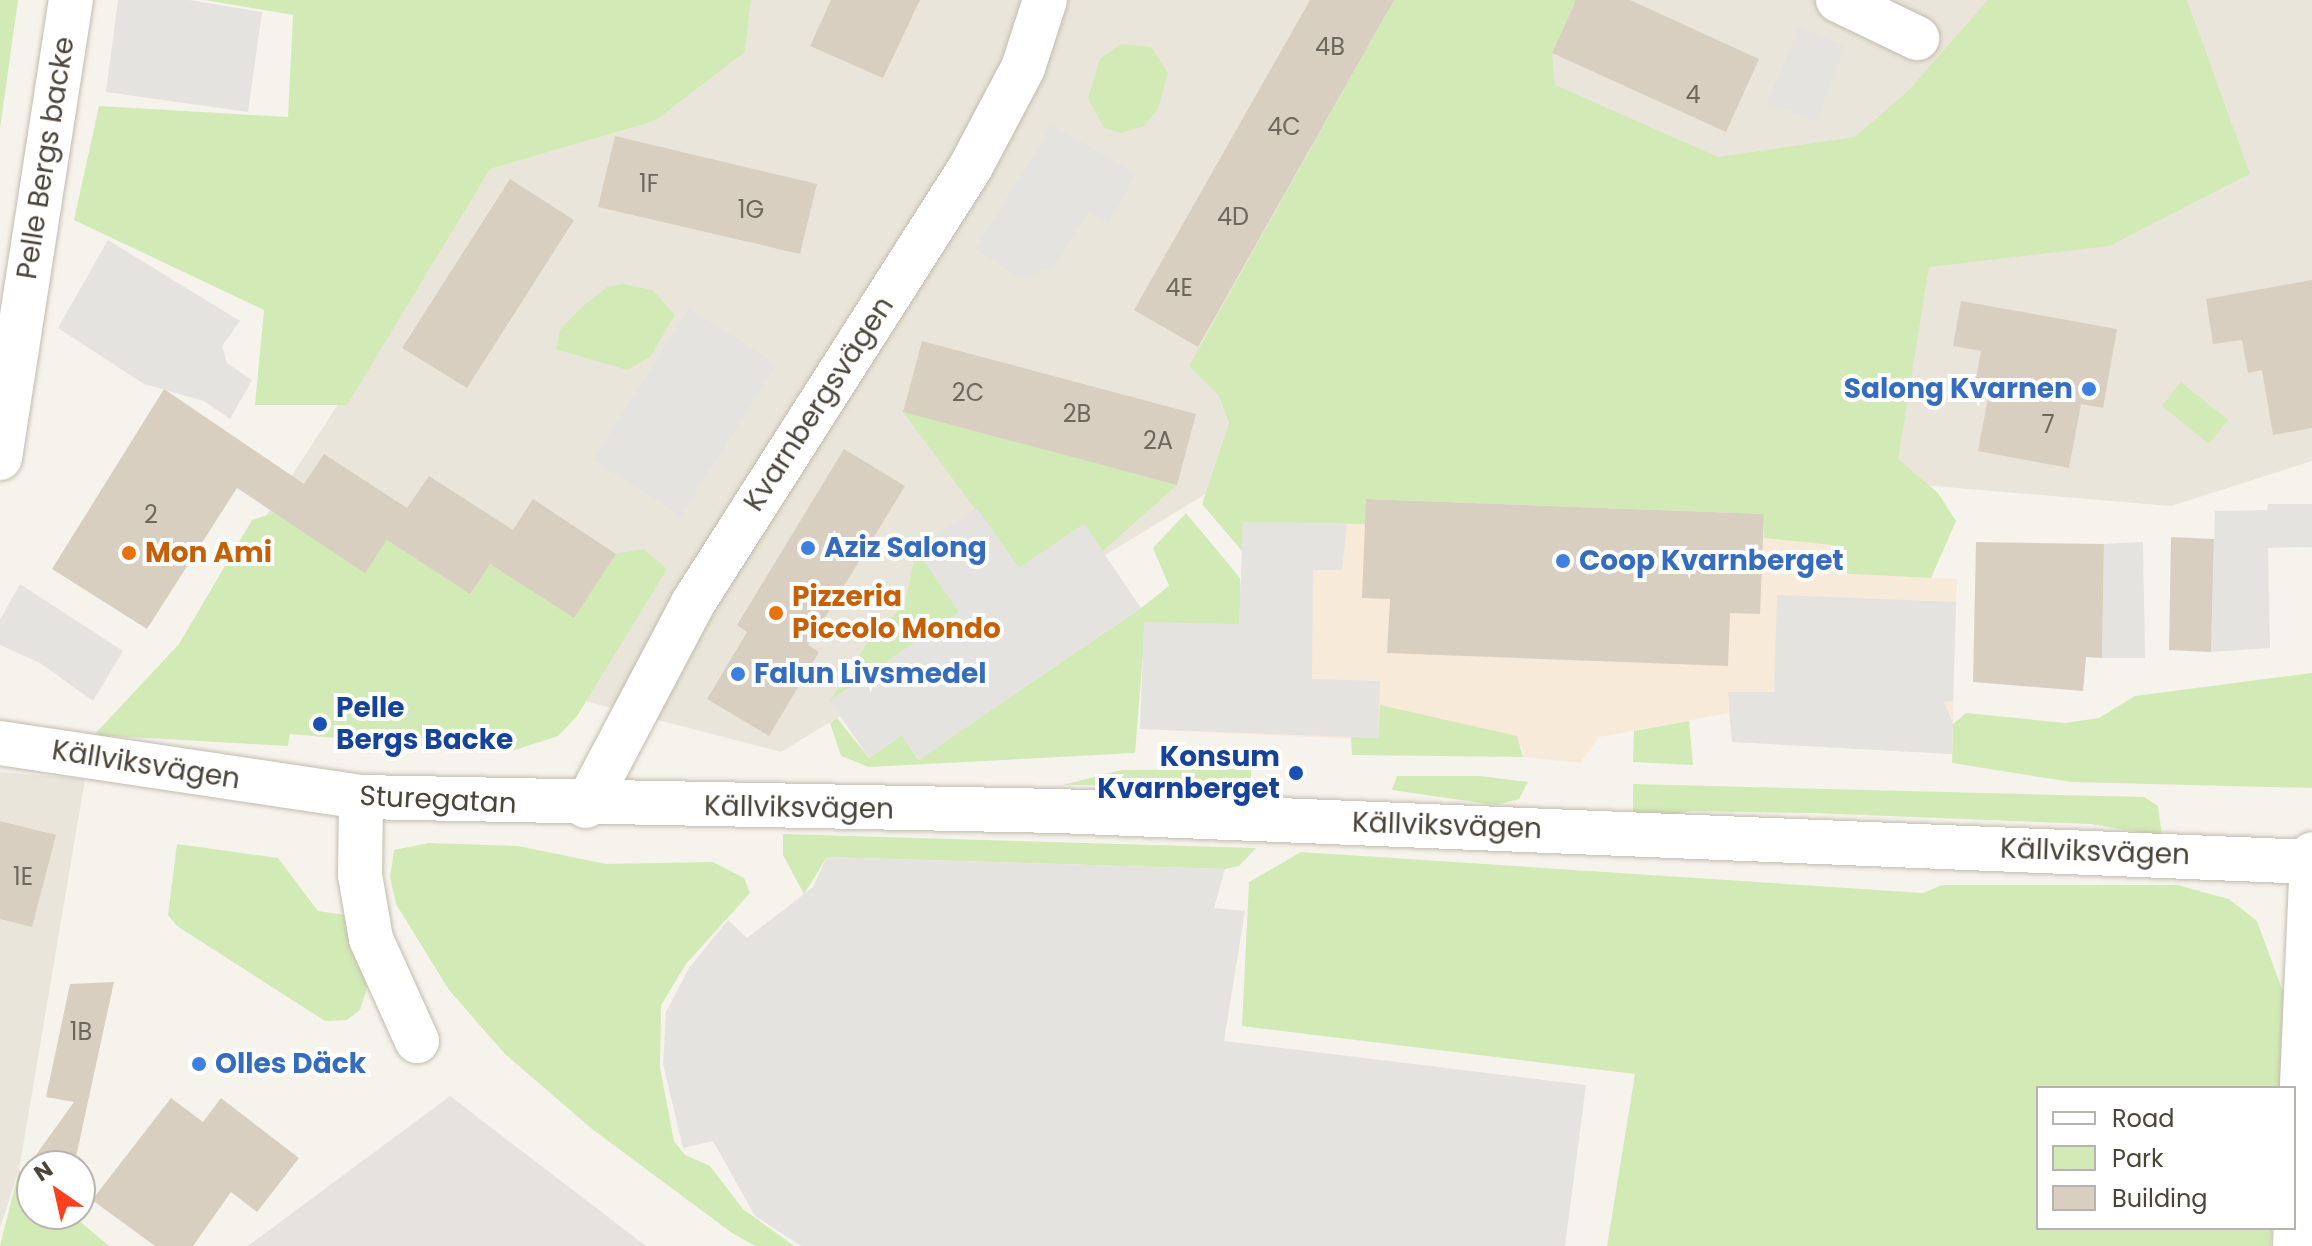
<!DOCTYPE html>
<html>
<head>
<meta charset="utf-8">
<style>
	body { margin:0 }
	#map { position:relative; width:2312px; height:1246px; overflow:hidden; background:#f6f3ec; font-family:Poppins,sans-serif }
	div>[style] { position:absolute }
	.residential>* { inset:0; background:#eae5da }
	.commercial>* { inset:0; background:#f7ead8 }
	.industrial>* { inset:0; background:#e6e2dd }
	.green>* { inset:0; background:#d2eab5 }
	.parking>* { inset:0; background:#e5e3e0 }
	.building>* { inset:0; background:#d8cfc1 }
	.roads { filter:drop-shadow(0 0 2px #c2bbae) drop-shadow(0 0 2px #c2bbae) }
	.minor>* { height:44px; margin:-22px; padding:0 22px; transform-origin:22px; border-radius:22px; background:#fff }
	.tertiary>* { height:44px; margin:-22px; padding:0 22px; transform-origin:22px; border-radius:22px; background:#fff }
	.dots>* { width:22px; height:22px; translate:-50% -50%; box-sizing:border-box; border:4px solid #fff; border-radius:50% }
	span { translate:-50% -50%; white-space:nowrap; text-align:center; line-height:1.15; -webkit-text-stroke:8px #fff; paint-order:stroke }
	.number-label { font-size:24px; color:#6e675b }
	.number-label span { -webkit-text-stroke-width:0 }
	.street-label { font-size:28px; color:#4b4439 }
	.shop-label { font-size:28px; color:#366cbe; font-weight:700 }
	.right { translate:-100% -50%; text-align:right }
	.left { translate:0 -50%; text-align:left }
	.food-label { font-size:28px; color:#c56008; font-weight:700 }
	.transit-label { font-size:28px; color:#164399; font-weight:700 }
	.legend { position:absolute; left:2036px; top:1086px; width:260px; height:144px; box-sizing:border-box; background:#fff; border:2px solid #b7b4b0; margin:0; padding:10px 14px; list-style:none; font-size:24px; color:#4b4439 }
	.legend li { display:flex; align-items:center; gap:16px; height:40px }
	.legend b { width:40px; border:2px solid #b7b4b0 }
	.north { position:absolute; left:16px; top:1150px; width:80px; height:80px; box-sizing:border-box; background:#fff; border:2px solid #b7b4b0; border-radius:50%; rotate:326deg; font-size:22px; font-weight:700; line-height:32px; text-align:center; color:#4b4439 }
	.north::after { content:''; display:block; margin:auto; width:28px; height:36px; background:#fc3f1d; clip-path:polygon(50% 0,100% 100%,50% 72%,0 100%) }
</style>
</head>
<body>
<div id="map">
	<div class="residential">
		<div style="clip-path:polygon(751px 0,2312px 0,2312px 461px,2171px 506px,1306px 433px,781px 752px,446px 665px,258px 528px,490px 169px,655px 121px,745px 52px)"></div>
		<div style="clip-path:polygon(0 772px,85px 779px,19px 1170px,0 1228px)"></div>
	</div>
	<div class="commercial">
		<div style="clip-path:polygon(1366px 499px,1764px 514px,1764px 538px,1833px 545px,1834px 573px,1957px 579px,1952px 754px,1732px 742px,1729px 713px,1599px 737px,1580px 763px,1523px 757px,1523px 747px,1140px 729px,1241px 582px,1243px 522px,1365px 523px)"></div>
	</div>
	<div class="industrial">
		<div style="clip-path:polygon(450px 1096px,646px 1246px,248px 1246px)"></div>
	</div>
	<div class="green">
		<div style="clip-path:polygon(0 0,18px 0,0 129px)"></div>
		<div style="clip-path:polygon(205px 0,751px 0,745px 52px,655px 121px,490px 169px,347px 405px,255px 405px,264px 310px,74px 220px,99px 106px,288px 117px,293px 15px)"></div>
		<div style="clip-path:polygon(1394px 0,1576px 0,1552px 53px,1555px 85px,1718px 157px,1855px 137px,1908px 91px,1988px 0,2187px 0,2250px 174px,2109px 246px,1929px 267px,1898px 459px,1938px 493px,1956px 521px,1931px 578px,1834px 573px,1833px 545px,1764px 538px,1764px 514px,1367px 499px,1365px 524px,1243px 522px,1242px 551px,1202px 504px,1229px 423px,1219px 396px,1189px 366px)"></div>
		<div style="clip-path:polygon(1120px 44px,1151px 47px,1168px 73px,1158px 109px,1144px 126px,1121px 133px,1104px 128px,1088px 98px,1100px 59px)"></div>
		<div style="clip-path:polygon(623px 284px,653px 290px,675px 315px,650px 357px,627px 370px,556px 349px,560px 330px,581px 308px,607px 287px)"></div>
		<div style="clip-path:polygon(2181px 382px,2228px 420px,2209px 444px,2162px 406px)"></div>
		<div style="clip-path:polygon(903px 412px,1177px 485px,1103px 551px,1084px 524px,1019px 568px)"></div>
		<div style="clip-path:polygon(286px 509px,282px 518px,365px 572px,387px 540px,470px 594px,490px 564px,574px 618px,616px 554px,643px 549px,667px 569px,577px 716px,558px 736px,506px 753px,290px 734px,288px 746px,94px 735px,179px 644px,252px 520px)"></div>
		<div style="clip-path:polygon(1186px 513px,1240px 578px,1240px 624px,1143px 653px,1135px 753px,869px 767px,841px 756px,830px 723px,837px 718px,869px 758px,902px 735px,918px 759px,1141px 608px,1169px 586px,1153px 548px)"></div>
		<div style="clip-path:polygon(916px 549px,959px 612px,830px 701px,869px 640px,905px 604px)"></div>
		<div style="clip-path:polygon(2312px 673px,2312px 788px,2072px 782px,1952px 763px,1953px 724px,1966px 713px,2065px 723px,2099px 718px,2135px 696px)"></div>
		<div style="clip-path:polygon(1380px 705px,1517px 736px,1523px 757px,1352px 755px,1351px 737px,1378px 738px)"></div>
		<div style="clip-path:polygon(1689px 721px,1693px 765px,1633px 762px,1634px 731px)"></div>
		<div style="clip-path:polygon(1251px 769px,1251px 785px,1063px 785px,1121px 770px)"></div>
		<div style="clip-path:polygon(1397px 776px,1480px 776px,1528px 782px,1519px 799px,1496px 805px,1392px 790px)"></div>
		<div style="clip-path:polygon(1633px 784px,2144px 797px,2158px 806px,2162px 836px,2091px 824px,1812px 813px,1692px 811px,1633px 821px)"></div>
		<div style="clip-path:polygon(783px 834px,1256px 848px,1239px 866px,1225px 869px,827px 857px,804px 894px,783px 855px)"></div>
		<div style="clip-path:polygon(429px 843px,518px 846px,606px 864px,713px 862px,744px 878px,750px 893px,686px 964px,661px 1005px,660px 1068px,674px 1141px,685px 1155px,710px 1166px,743px 1209px,794px 1246px,755px 1246px,732px 1233px,592px 1129px,504px 1053px,449px 990px,396px 904px,390px 877px,394px 850px)"></div>
		<div style="clip-path:polygon(177px 844px,278px 858px,318px 911px,345px 915px,367px 988px,360px 1010px,347px 1020px,325px 1021px,177px 926px,168px 915px)"></div>
		<div style="clip-path:polygon(1301px 852px,1923px 893px,1942px 885px,2177px 885px,2229px 899px,2257px 921px,2283px 992px,2280px 1088px,2038px 1088px,2038px 1228px,2272px 1228px,2271px 1246px,1607px 1246px,1635px 1074px,1242px 1026px,1249px 882px)"></div>
		<div style="clip-path:polygon(19px 1170px,32px 1181px,32px 1214px,71px 1214px,109px 1246px,0 1246px)"></div>
	</div>
	<div class="parking">
		<div style="clip-path:polygon(118px 0,189px 0,262px 12px,248px 112px,106px 92px)"></div>
		<div style="clip-path:polygon(1799px 26px,1845px 46px,1816px 121px,1767px 103px)"></div>
		<div style="clip-path:polygon(1052px 125px,1136px 173px,1109px 223px,1088px 213px,1054px 267px,1019px 278px,975px 249px)"></div>
		<div style="clip-path:polygon(108px 240px,240px 321px,222px 346px,227px 363px,252px 380px,230px 419px,204px 401px,144px 384px,58px 328px)"></div>
		<div style="clip-path:polygon(689px 308px,777px 364px,681px 516px,593px 460px)"></div>
		<div style="clip-path:polygon(2268px 504px,2312px 504px,2312px 547px,2268px 548px,2270px 648px,2211px 652px,2215px 511px,2267px 510px)"></div>
		<div style="clip-path:polygon(977px 508px,1019px 568px,1084px 524px,1141px 608px,919px 760px,902px 735px,869px 758px,830px 701px,959px 612px,916px 549px)"></div>
		<div style="clip-path:polygon(1243px 522px,1347px 523px,1342px 570px,1313px 570px,1312px 679px,1380px 681px,1378px 738px,1140px 729px,1144px 622px,1239px 624px)"></div>
		<div style="clip-path:polygon(2143px 542px,2145px 658px,2102px 658px,2104px 544px)"></div>
		<div style="clip-path:polygon(20px 584px,123px 651px,93px 701px,40px 663px,0 645px,0 620px)"></div>
		<div style="clip-path:polygon(1777px 595px,1956px 602px,1953px 701px,1944px 702px,1953px 724px,1952px 754px,1732px 742px,1728px 692px,1774px 692px)"></div>
		<div style="clip-path:polygon(827px 857px,1225px 869px,1214px 908px,1245px 911px,1224px 1041px,1586px 1085px,1565px 1246px,801px 1246px,755px 1216px,713px 1141px,683px 1148px,663px 1064px,666px 1012px,689px 968px,728px 920px,747px 938px,813px 887px)"></div>
	</div>
	<div class="building">
		<div style="clip-path:polygon(831px 0,920px 0,883px 78px,810px 46px)"></div>
		<div style="clip-path:polygon(1310px 0,1394px 0,1198px 347px,1134px 310px)"></div>
		<div style="clip-path:polygon(1576px 0,1630px 0,1759px 59px,1726px 132px,1552px 53px)"></div>
		<div style="clip-path:polygon(615px 136px,817px 184px,800px 254px,598px 207px)"></div>
		<div style="clip-path:polygon(510px 179px,574px 220px,467px 388px,402px 348px)"></div>
		<div style="clip-path:polygon(2312px 280px,2312px 428px,2273px 435px,2262px 370px,2248px 373px,2242px 340px,2213px 344px,2206px 299px)"></div>
		<div style="clip-path:polygon(1961px 301px,2117px 329px,2103px 408px,2081px 404px,2069px 468px,1978px 451px,1990px 387px,1975px 384px,1981px 351px,1953px 346px)"></div>
		<div style="clip-path:polygon(922px 341px,1196px 414px,1177px 485px,903px 412px)"></div>
		<div style="clip-path:polygon(164px 389px,304px 484px,324px 454px,407px 508px,429px 476px,513px 530px,533px 499px,616px 554px,574px 618px,490px 564px,470px 594px,387px 540px,365px 573px,237px 488px,147px 629px,52px 569px)"></div>
		<div style="clip-path:polygon(844px 449px,905px 486px,808px 645px,819px 652px,769px 736px,707px 699px,747px 632px,737px 625px)"></div>
		<div style="clip-path:polygon(1366px 499px,1764px 514px,1760px 614px,1730px 613px,1728px 666px,1387px 653px,1390px 599px,1362px 598px)"></div>
		<div style="clip-path:polygon(2171px 537px,2214px 539px,2211px 652px,2169px 650px)"></div>
		<div style="clip-path:polygon(1976px 542px,2104px 544px,2102px 658px,2086px 657px,2083px 691px,1973px 682px)"></div>
		<div style="clip-path:polygon(0 821px,56px 835px,32px 927px,0 919px)"></div>
		<div style="clip-path:polygon(114px 982px,74px 1166px,28px 1166px,74px 1102px,46px 1097px,70px 984px)"></div>
		<div style="clip-path:polygon(171px 1098px,203px 1122px,221px 1098px,299px 1158px,257px 1212px,231px 1192px,193px 1246px,155px 1246px,92px 1200px)"></div>
	</div>
	<div class="roads">
		<div class="minor">
			<div style="left:1838px;top:0;width:88px;rotate:25.7deg"></div>
			<div style="left:0;top:458px;width:463px;rotate:-81.2deg"></div>
			<div style="left:361px;top:797px;width:78px;rotate:90.7deg"></div>
			<div style="left:360px;top:875px;width:65px;rotate:80.2deg"></div>
			<div style="left:371px;top:939px;width:112px;rotate:65.7deg"></div>
			<div style="left:586px;top:806px;width:229px;rotate:-62.2deg"></div>
			<div style="left:693px;top:603px;width:516px;rotate:-57.51deg"></div>
			<div style="left:970px;top:168px;width:113px;rotate:-62.1deg"></div>
			<div style="left:1023px;top:68px;width:71px;rotate:-72.1deg"></div>
			<div style="left:2295px;top:1246px;width:392px;rotate:-87.5deg"></div>
		</div>
		<div class="tertiary">
			<div style="left:0;top:743px;width:365px;rotate:8.5deg"></div>
			<div style="left:361px;top:797px;width:697px;rotate:1.15deg"></div>
			<div style="left:1058px;top:811px;width:1255px;rotate:2.33deg"></div>
		</div>
	</div>
	<div class="dots">
		<div style="left:2089px;top:389px;background:#3f7fe0"></div>
		<div style="left:808px;top:548px;background:#3f7fe0"></div>
		<div style="left:129px;top:553px;background:#e8710a"></div>
		<div style="left:1563px;top:561px;background:#3f7fe0"></div>
		<div style="left:776px;top:613px;background:#e8710a"></div>
		<div style="left:738px;top:674px;background:#3f7fe0"></div>
		<div style="left:320px;top:724px;background:#1a4fb4"></div>
		<div style="left:1296px;top:773px;background:#1a4fb4"></div>
		<div style="left:199px;top:1064px;background:#3f7fe0"></div>
	</div>
	<div class="number-label">
		<span style="left:1330px;top:47px">4B</span>
		<span style="left:1693px;top:95px">4</span>
		<span style="left:1284px;top:127px">4C</span>
		<span style="left:649px;top:184px">1F</span>
		<span style="left:751px;top:210px">1G</span>
		<span style="left:1233px;top:217px">4D</span>
		<span style="left:1179px;top:288px">4E</span>
		<span style="left:968px;top:393px">2C</span>
		<span style="left:1077px;top:414px">2B</span>
		<span style="left:2048px;top:425px">7</span>
		<span style="left:1158px;top:441px">2A</span>
		<span style="left:151px;top:515px">2</span>
		<span style="left:23px;top:877px">1E</span>
		<span style="left:81px;top:1032px">1B</span>
	</div>
	<div class="street-label">
		<span style="left:46px;top:158px;rotate:-81deg">Pelle Bergs backe</span>
		<span style="left:819px;top:404px;rotate:-57deg">Kvarnbergsvägen</span>
		<span style="left:146px;top:765px;rotate:9deg">Källviksvägen</span>
		<span style="left:438px;top:800px;rotate:3deg">Sturegatan</span>
		<span style="left:799px;top:808px;rotate:1deg">Källviksvägen</span>
		<span style="left:1447px;top:826px;rotate:2deg">Källviksvägen</span>
		<span style="left:2095px;top:852px;rotate:2deg">Källviksvägen</span>
	</div>
	<div class="shop-label">
		<span class="right" style="left:2073px;top:389px">Salong Kvarnen</span>
		<span class="left" style="left:824px;top:548px">Aziz Salong</span>
		<span class="left" style="left:1579px;top:561px">Coop Kvarnberget</span>
		<span class="left" style="left:754px;top:674px">Falun Livsmedel</span>
		<span class="left" style="left:215px;top:1064px">Olles Däck</span>
	</div>
	<div class="food-label">
		<span class="left" style="left:145px;top:553px">Mon Ami</span>
		<span class="left" style="left:792px;top:613px">Pizzeria<br>Piccolo Mondo</span>
	</div>
	<div class="transit-label">
		<span class="left" style="left:336px;top:724px">Pelle<br>Bergs Backe</span>
		<span class="right" style="left:1280px;top:773px">Konsum<br>Kvarnberget</span>
	</div>
	<ul class="legend">
	<li><b style="height:10px;background:#fff"></b>Road</li>
	<li><b style="height:22px;background:#d2eab5"></b>Park</li>
	<li><b style="height:22px;background:#d8cfc1"></b>Building</li>
	</ul>
	<div class="north">N</div>
</div>
</body>
</html>
